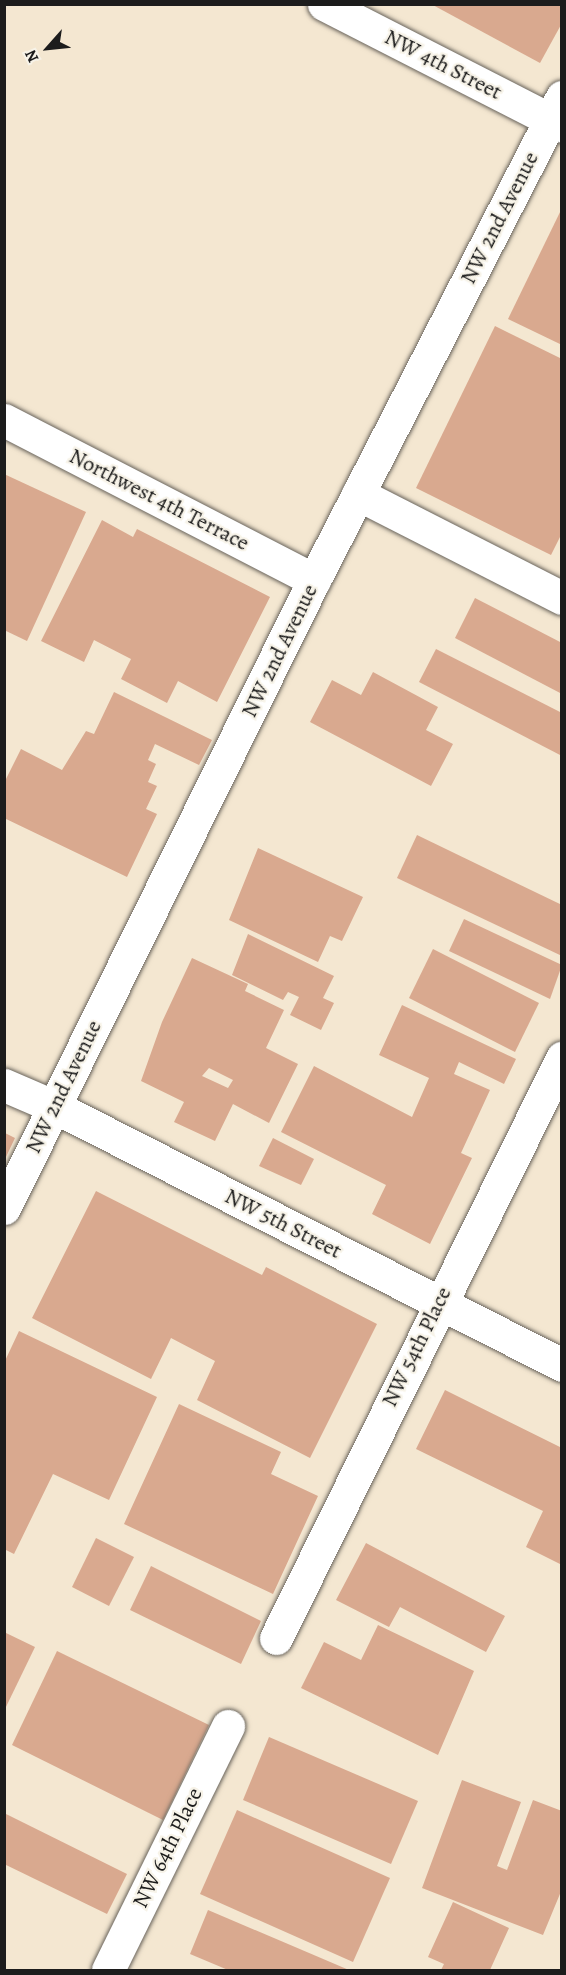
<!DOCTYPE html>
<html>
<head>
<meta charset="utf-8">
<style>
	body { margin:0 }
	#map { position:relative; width:566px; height:1975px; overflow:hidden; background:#f4e7d1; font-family:Alegreya,serif }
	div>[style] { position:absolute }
	.building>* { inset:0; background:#d9a98f }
	.roads { filter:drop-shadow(0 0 2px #68635b) drop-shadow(0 0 2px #68635b) }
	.minor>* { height:33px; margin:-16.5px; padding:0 16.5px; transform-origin:16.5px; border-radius:16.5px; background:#fff }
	span { translate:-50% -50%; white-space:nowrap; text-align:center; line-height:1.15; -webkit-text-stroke:4.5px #f7f3e8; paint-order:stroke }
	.street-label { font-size:22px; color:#1c1c1c }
	.frame { position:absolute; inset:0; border:6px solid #1c1c1c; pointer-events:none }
	.north { position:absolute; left:18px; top:18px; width:60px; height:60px; -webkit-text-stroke:4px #f7f3e8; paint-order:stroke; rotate:243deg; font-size:16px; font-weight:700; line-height:24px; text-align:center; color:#1c1c1c }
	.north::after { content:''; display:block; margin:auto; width:21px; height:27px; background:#1c1c1c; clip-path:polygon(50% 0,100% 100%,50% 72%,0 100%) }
</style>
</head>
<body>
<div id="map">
	<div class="building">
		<div style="clip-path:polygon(431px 4px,562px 4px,562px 23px,540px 63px)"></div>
		<div style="clip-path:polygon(562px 208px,562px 345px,508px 319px)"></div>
		<div style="clip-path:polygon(495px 326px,562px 359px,562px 533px,551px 555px,416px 488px)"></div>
		<div style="clip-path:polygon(4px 474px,86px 512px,27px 641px,4px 630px)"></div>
		<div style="clip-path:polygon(102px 520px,133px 537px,137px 529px,270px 597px,217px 702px,178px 681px,167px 703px,121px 679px,131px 659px,94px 640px,84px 662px,41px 641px)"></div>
		<div style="clip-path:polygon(475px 598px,562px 643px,562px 694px,455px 638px)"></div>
		<div style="clip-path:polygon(436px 649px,562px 713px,562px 756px,419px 682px)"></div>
		<div style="clip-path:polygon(373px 672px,438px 707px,426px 730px,453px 744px,431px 786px,310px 722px,332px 680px,361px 695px)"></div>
		<div style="clip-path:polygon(114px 692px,212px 740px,199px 765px,155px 744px,148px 760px,156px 764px,148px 782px,157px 786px,146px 809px,157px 814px,127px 877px,4px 818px,4px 783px,21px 749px,62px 770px,86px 731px,94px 734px)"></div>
		<div style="clip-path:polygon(417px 835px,562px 905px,562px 956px,397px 878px)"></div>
		<div style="clip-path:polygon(258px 848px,363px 897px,342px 941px,330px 936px,318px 962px,229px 920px)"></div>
		<div style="clip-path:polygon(464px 919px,562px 965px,550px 999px,449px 951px)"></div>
		<div style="clip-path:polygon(248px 934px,334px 976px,323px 998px,334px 1003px,321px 1030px,290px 1015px,299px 997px,288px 992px,283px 1000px,232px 975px)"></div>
		<div style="clip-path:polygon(433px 949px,539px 1003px,515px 1052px,409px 998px)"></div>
		<div style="clip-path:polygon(evenodd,192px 958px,248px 984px,245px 991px,284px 1010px,266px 1048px,298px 1064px,269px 1123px,233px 1104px,215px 1141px,174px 1122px,184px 1102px,141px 1081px,162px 1022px,192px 958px,209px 1068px,233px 1080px,228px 1088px,202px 1076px,209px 1068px)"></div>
		<div style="clip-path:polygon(402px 1005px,516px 1059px,504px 1084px,459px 1062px,454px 1074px,490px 1090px,461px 1153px,472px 1158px,430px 1244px,372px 1214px,386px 1185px,281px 1132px,314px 1066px,412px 1117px,429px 1078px,379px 1055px)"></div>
		<div style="clip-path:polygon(5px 1133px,15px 1138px,5px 1159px)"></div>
		<div style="clip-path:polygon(273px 1138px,314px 1159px,301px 1185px,259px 1166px)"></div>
		<div style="clip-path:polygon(96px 1191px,262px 1275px,266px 1267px,377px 1324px,310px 1458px,197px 1400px,215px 1361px,171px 1338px,151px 1379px,32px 1318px)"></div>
		<div style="clip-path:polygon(19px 1331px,157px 1397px,109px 1500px,53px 1474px,14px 1554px,4px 1549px,4px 1363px)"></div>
		<div style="clip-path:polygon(445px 1390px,562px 1448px,562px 1565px,526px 1547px,543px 1511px,416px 1449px)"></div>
		<div style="clip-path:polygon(179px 1404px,281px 1452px,271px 1474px,318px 1496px,273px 1594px,124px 1524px)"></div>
		<div style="clip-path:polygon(96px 1538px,134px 1557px,109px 1606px,72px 1587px)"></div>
		<div style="clip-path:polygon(366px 1543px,505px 1616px,486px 1652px,400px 1607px,389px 1627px,336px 1600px)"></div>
		<div style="clip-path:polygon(151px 1566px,261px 1621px,241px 1664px,130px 1610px)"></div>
		<div style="clip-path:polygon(378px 1625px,474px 1671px,438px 1755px,301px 1688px,324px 1642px,361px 1660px)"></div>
		<div style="clip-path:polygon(4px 1632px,35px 1647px,4px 1711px)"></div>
		<div style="clip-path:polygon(57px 1651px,209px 1725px,163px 1820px,12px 1745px)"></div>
		<div style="clip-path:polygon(269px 1737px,418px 1801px,391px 1864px,243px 1800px)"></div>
		<div style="clip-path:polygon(462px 1780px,521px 1802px,497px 1866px,507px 1870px,533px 1800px,562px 1811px,562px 1889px,543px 1935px,422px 1888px)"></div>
		<div style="clip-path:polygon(237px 1810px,390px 1878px,353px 1962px,200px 1894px)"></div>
		<div style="clip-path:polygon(4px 1813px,127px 1874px,107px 1914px,4px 1864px)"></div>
		<div style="clip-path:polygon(453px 1902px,509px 1928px,490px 1970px,441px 1970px,444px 1964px,428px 1957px)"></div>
		<div style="clip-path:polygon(208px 1910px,349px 1970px,228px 1970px,190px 1954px)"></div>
	</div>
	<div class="roads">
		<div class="minor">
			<div style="left:324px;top:4px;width:267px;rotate:27.1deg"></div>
			<div style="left:4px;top:420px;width:349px;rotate:27.3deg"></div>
			<div style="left:358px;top:494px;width:229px;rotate:27deg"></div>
			<div style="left:4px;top:1085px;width:56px;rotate:23.3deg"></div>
			<div style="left:55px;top:1107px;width:569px;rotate:26.97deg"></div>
			<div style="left:4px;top:1208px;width:700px;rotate:-63.73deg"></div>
			<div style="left:314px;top:580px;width:543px;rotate:-62.82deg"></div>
			<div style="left:276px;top:1638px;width:647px;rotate:-63.75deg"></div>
			<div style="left:108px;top:1970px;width:272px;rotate:-63.8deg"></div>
		</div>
	</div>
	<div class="street-label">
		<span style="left:443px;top:65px;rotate:27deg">NW 4th Street</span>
		<span style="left:500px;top:218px;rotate:-63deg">NW 2nd Avenue</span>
		<span style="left:159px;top:500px;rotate:27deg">Northwest 4th Terrace</span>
		<span style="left:280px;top:651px;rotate:-64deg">NW 2nd Avenue</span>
		<span style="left:64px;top:1087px;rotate:-64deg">NW 2nd Avenue</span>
		<span style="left:283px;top:1224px;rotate:27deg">NW 5th Street</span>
		<span style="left:417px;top:1347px;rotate:-64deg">NW 54th Place</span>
		<span style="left:168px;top:1848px;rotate:-64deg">NW 64th Place</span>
	</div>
	<div class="frame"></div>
	<div class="north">N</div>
</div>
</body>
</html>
